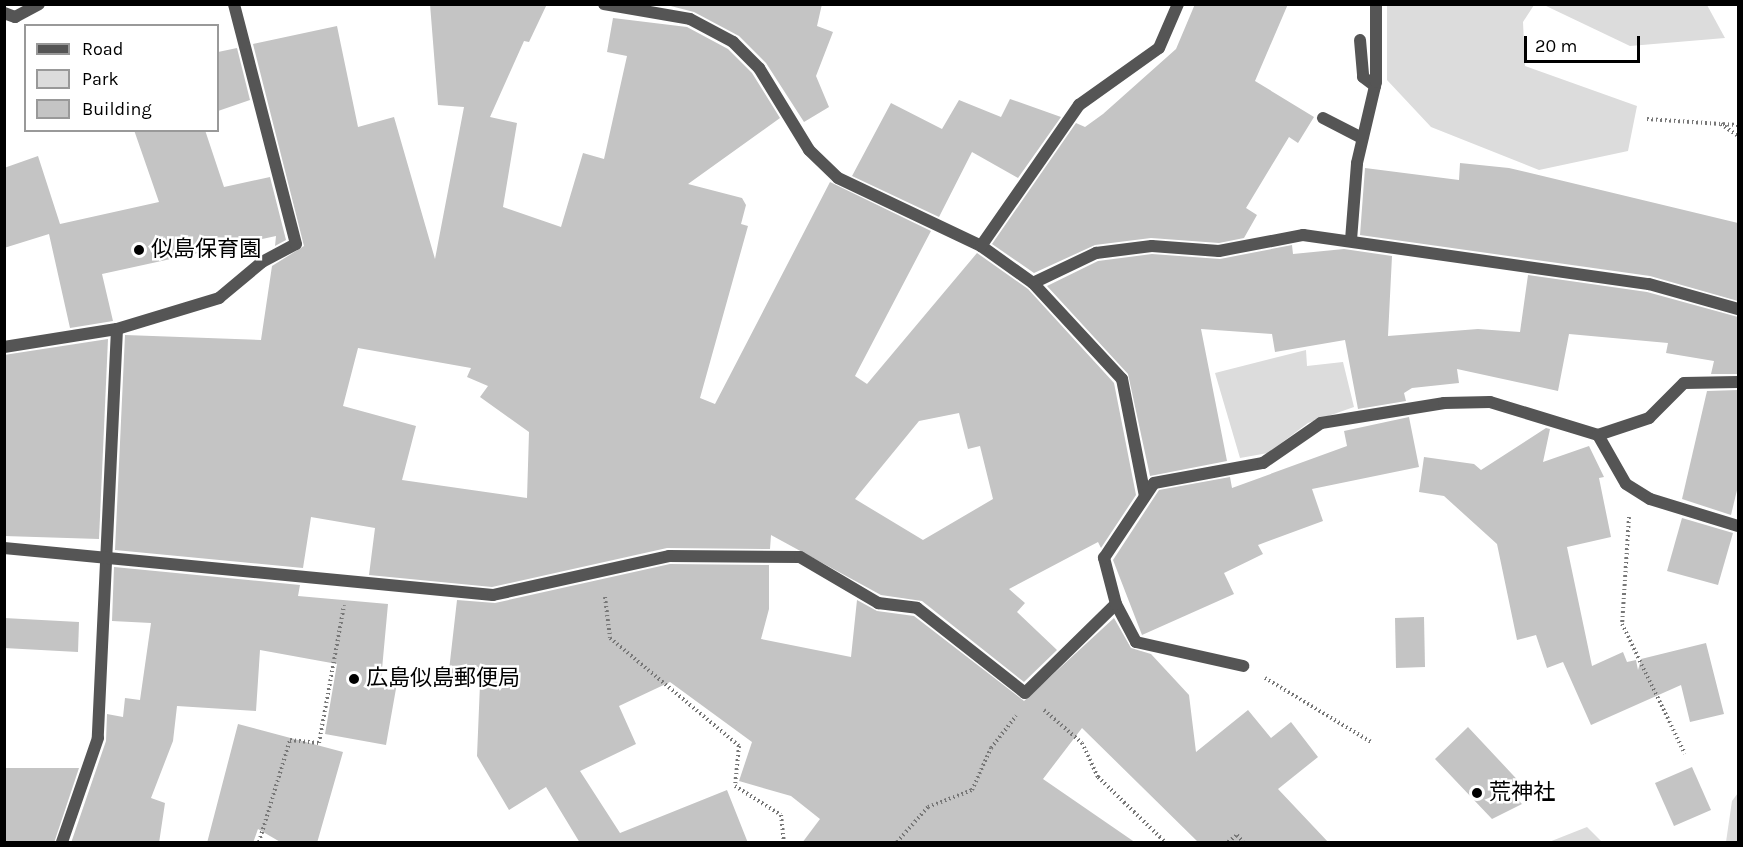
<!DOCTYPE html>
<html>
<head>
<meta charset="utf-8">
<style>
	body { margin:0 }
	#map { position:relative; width:1743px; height:847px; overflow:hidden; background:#fff; font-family:Karla,"Noto Sans JP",sans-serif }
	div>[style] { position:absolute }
	.green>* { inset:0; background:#dcdcdc }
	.building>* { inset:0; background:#c4c4c4 }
	.path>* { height:4px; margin-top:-2px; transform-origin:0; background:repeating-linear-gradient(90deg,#777 0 1.5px,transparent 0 4.5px) }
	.lane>* { height:12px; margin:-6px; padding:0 6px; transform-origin:6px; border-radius:6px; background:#555 }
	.street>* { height:12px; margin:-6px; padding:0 6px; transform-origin:6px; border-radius:6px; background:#555 }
	.dots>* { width:16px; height:16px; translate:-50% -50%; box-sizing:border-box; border:3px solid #fff; border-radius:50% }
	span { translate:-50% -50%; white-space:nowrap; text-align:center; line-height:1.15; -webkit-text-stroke:5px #fff; paint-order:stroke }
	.poi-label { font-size:22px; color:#000 }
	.left { translate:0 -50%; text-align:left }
	.frame { position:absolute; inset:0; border:6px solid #000; pointer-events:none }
	.legend { position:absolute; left:24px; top:24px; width:195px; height:108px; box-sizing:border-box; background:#fff; border:2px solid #999; margin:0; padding:8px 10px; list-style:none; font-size:18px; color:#000 }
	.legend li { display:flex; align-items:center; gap:12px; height:30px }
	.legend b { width:30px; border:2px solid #999 }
	.scale { position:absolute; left:1524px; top:36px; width:116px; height:27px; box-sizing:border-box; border:3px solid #000; border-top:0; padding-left:8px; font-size:18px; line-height:21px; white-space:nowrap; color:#000; -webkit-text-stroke:4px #fff; paint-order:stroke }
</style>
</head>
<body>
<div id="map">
	<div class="green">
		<div style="clip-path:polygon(1387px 5px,1534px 5px,1523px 22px,1525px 66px,1637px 106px,1628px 151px,1539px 170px,1431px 127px,1387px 80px)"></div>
		<div style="clip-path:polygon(1544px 5px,1707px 5px,1725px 38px,1630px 46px)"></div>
		<div style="clip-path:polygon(1306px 350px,1307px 366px,1343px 362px,1354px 407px,1308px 423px,1268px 453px,1240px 458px,1215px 373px)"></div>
		<div style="clip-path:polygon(1738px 793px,1738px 842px,1726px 842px,1732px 801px)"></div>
		<div style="clip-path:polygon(1587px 827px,1602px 842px,1549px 842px)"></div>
	</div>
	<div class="building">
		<div style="clip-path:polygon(evenodd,430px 4px,547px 4px,529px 42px,524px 41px,490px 117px,517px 123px,503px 207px,561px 227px,583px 153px,604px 159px,627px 56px,607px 52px,613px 18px,687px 27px,728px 49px,752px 73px,780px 118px,688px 184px,742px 198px,746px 205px,741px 224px,748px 226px,700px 398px,715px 404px,830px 182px,931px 231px,855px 376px,867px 384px,977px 253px,1028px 289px,1114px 383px,1136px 495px,1101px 548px,1098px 542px,1009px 589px,1025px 603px,1017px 612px,1057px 650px,1024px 682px,922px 601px,881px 595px,771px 535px,770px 549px,667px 548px,492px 587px,369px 575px,375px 528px,311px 517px,303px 568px,115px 550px,125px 335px,261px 340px,272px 266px,304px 246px,253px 44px,337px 26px,358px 127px,394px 117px,435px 259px,464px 107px,438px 105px,430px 4px,358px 348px,471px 368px,467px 377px,488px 386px,480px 397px,529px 432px,527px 498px,402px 480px,416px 426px,343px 406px,358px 348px,430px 4px,959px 413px,968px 449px,980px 446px,993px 499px,923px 540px,855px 499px,919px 421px,959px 413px)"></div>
		<div style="clip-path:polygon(663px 4px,822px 4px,817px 26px,833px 32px,816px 76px,829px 107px,804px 122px,766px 63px,739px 36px,694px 12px)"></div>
		<div style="clip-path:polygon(1195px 4px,1288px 4px,1255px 81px,1314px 117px,1298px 143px,1289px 137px,1246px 208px,1257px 215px,1244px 238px,1219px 243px,1151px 238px,1095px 245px,1034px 273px,992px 244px,1076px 123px,1085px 127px,1103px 114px,1176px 49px)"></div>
		<div style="clip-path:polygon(237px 48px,250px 100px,218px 111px,218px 52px)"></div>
		<div style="clip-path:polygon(1010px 99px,1061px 117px,1018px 178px,972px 152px,939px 217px,852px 176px,891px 103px,942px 129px,959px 100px,1001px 117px)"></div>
		<div style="clip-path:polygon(134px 130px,205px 130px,224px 187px,270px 177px,286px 240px,275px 246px,276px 236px,102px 274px,113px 321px,70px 328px,49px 234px,4px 248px,4px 168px,38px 156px,60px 224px,159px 202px)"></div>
		<div style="clip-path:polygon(1460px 163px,1509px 168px,1738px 223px,1738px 301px,1650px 276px,1360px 235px,1365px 168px,1459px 180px)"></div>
		<div style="clip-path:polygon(1292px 245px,1293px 254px,1344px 249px,1392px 256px,1388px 336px,1478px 329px,1520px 332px,1528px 275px,1647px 292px,1738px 317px,1738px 374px,1711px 374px,1714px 361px,1666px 353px,1668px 343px,1569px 334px,1558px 391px,1457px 369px,1459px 383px,1412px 388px,1404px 393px,1406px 401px,1358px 409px,1345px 340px,1275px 352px,1272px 334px,1201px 329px,1227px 461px,1150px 476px,1128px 374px,1047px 286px,1098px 261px,1152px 254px,1220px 259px)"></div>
		<div style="clip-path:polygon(108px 339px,99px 539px,4px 536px,4px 355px)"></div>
		<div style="clip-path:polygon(1738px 390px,1738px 486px,1731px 515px,1682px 499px,1707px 391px)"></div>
		<div style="clip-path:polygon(1409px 417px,1419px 467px,1312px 489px,1323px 521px,1258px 545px,1263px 554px,1224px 573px,1234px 594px,1142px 635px,1113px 560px,1159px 490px,1230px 477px,1232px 488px,1347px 446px,1344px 431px)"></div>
		<div style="clip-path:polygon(1546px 428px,1550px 429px,1543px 462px,1589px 446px,1604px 477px,1599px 478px,1611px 537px,1567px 547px,1592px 666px,1623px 652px,1627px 662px,1636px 660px,1638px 670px,1641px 659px,1706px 643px,1724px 714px,1690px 722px,1681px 685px,1591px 725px,1563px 662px,1547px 668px,1536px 635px,1517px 640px,1497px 544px,1444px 496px,1419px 492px,1424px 457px,1474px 464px,1481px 470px)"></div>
		<div style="clip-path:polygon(1682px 518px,1733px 533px,1718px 585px,1667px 571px)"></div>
		<div style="clip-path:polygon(670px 564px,769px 565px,769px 609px,761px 639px,851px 657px,857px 600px,877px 611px,914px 616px,1024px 701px,1114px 618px,1131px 648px,1151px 654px,1189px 695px,1196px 752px,1248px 710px,1271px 738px,1291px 722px,1318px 757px,1278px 789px,1329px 843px,1199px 843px,1082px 728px,1043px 779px,1136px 843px,802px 843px,820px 819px,791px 796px,739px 781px,752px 742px,670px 682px,619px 706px,636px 744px,580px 771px,620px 833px,727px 790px,748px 843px,580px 843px,546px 787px,509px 810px,477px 756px,480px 684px,448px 679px,457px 600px,495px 603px)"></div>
		<div style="clip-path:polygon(114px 567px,300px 585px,298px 596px,388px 604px,381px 680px,397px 683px,386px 745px,325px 734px,337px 664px,260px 650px,256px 711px,177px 706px,173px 741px,151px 798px,165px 803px,159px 843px,71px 843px,106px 741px,107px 714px,123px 717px,125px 698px,140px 700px,151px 623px,112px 621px)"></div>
		<div style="clip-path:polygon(1424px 617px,1425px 667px,1396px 668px,1395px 618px)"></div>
		<div style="clip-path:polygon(4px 618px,79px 622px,78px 652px,4px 648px)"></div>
		<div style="clip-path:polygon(238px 724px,343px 752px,317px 843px,282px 843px,258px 829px,253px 843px,207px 843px)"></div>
		<div style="clip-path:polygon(1468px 727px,1527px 790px,1518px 800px,1522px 804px,1492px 819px,1435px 759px)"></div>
		<div style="clip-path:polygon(1692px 767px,1711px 810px,1674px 826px,1655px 783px)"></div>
		<div style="clip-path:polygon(4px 768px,79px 768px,54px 843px,4px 843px)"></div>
	</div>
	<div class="path">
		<div style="left:1647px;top:119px;width:74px;rotate:3.9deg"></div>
		<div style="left:1738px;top:125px;width:17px;rotate:-177deg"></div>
		<div style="left:1721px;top:124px;width:21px;rotate:35deg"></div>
		<div style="left:1629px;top:517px;width:107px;rotate:93.7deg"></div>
		<div style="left:1622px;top:624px;width:144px;rotate:64.1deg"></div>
		<div style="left:605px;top:597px;width:41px;rotate:83deg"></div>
		<div style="left:610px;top:638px;width:168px;rotate:39.9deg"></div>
		<div style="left:739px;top:746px;width:40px;rotate:95.7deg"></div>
		<div style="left:735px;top:786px;width:54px;rotate:32.2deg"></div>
		<div style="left:781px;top:815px;width:27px;rotate:84deg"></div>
		<div style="left:1265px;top:678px;width:124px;rotate:31.1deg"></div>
		<div style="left:1044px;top:710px;width:50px;rotate:41deg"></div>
		<div style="left:1082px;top:743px;width:38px;rotate:65deg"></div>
		<div style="left:1098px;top:777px;width:93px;rotate:44.1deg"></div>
		<div style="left:259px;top:842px;width:107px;rotate:-73.1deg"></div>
		<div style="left:290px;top:740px;width:29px;rotate:6deg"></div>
		<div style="left:319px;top:743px;width:140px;rotate:-79.7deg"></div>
		<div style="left:897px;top:842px;width:47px;rotate:-48.5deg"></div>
		<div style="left:928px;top:807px;width:47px;rotate:-21.1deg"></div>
		<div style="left:972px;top:790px;width:46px;rotate:-65.7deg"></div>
		<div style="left:991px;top:748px;width:41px;rotate:-52deg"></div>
		<div style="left:1228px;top:842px;width:11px;rotate:-38deg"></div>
		<div style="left:1237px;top:835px;width:9px;rotate:49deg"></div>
	</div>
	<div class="lane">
		<div style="left:1116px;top:604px;width:43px;rotate:62.2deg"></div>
		<div style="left:1136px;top:642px;width:110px;rotate:12.6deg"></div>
	</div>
	<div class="street">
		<div style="left:604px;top:4px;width:87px;rotate:9.9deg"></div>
		<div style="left:690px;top:19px;width:49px;rotate:28.1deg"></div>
		<div style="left:733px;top:42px;width:37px;rotate:45deg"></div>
		<div style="left:759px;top:68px;width:96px;rotate:58.6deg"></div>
		<div style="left:809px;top:150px;width:40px;rotate:44deg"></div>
		<div style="left:838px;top:178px;width:158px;rotate:25.4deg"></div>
		<div style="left:981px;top:246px;width:64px;rotate:35.4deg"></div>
		<div style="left:1033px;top:283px;width:70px;rotate:-25.5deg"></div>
		<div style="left:1096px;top:253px;width:56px;rotate:-7.1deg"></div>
		<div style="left:1152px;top:246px;width:67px;rotate:4.3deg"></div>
		<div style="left:1219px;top:251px;width:86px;rotate:-10.8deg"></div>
		<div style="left:1303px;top:235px;width:349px;rotate:8.1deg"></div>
		<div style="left:1649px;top:284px;width:92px;rotate:15.7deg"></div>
		<div style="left:4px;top:13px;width:12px;rotate:20deg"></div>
		<div style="left:15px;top:17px;width:27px;rotate:-28deg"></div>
		<div style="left:1360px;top:40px;width:37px;rotate:85deg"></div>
		<div style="left:1363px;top:77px;width:15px;rotate:37deg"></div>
		<div style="left:1323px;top:118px;width:44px;rotate:27.1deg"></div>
		<div style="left:1351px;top:240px;width:77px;rotate:-85.5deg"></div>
		<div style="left:1357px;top:163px;width:83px;rotate:-76.8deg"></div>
		<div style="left:1376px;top:82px;width:78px;rotate:-90deg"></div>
		<div style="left:981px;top:246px;width:172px;rotate:-55.2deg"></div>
		<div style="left:1079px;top:105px;width:98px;rotate:-35.5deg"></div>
		<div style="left:1159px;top:48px;width:48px;rotate:-66.6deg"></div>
		<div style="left:1033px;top:283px;width:131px;rotate:47.2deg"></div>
		<div style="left:1122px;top:379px;width:119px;rotate:78.9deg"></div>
		<div style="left:117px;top:329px;width:107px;rotate:-16.9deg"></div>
		<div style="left:219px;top:298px;width:56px;rotate:-39.9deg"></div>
		<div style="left:262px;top:262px;width:38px;rotate:-28deg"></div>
		<div style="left:296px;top:244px;width:248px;rotate:-104.5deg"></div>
		<div style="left:4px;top:347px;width:114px;rotate:-9.1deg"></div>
		<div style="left:117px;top:329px;width:409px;rotate:92.7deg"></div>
		<div style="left:98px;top:738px;width:110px;rotate:109.1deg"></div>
		<div style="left:1598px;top:435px;width:56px;rotate:60.3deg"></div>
		<div style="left:1626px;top:484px;width:28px;rotate:32deg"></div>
		<div style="left:1650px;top:499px;width:92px;rotate:17.1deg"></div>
		<div style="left:4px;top:548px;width:491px;rotate:5.5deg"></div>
		<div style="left:493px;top:595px;width:180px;rotate:-12.5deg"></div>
		<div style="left:669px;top:556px;width:131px;rotate:0.4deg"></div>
		<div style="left:800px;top:557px;width:91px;rotate:30.5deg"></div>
		<div style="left:878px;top:603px;width:39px;rotate:7deg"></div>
		<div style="left:917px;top:608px;width:137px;rotate:38.2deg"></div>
		<div style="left:1025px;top:693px;width:127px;rotate:-44.4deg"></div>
		<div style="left:1116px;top:604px;width:48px;rotate:-104.6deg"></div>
		<div style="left:1104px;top:558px;width:90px;rotate:-56.3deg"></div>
		<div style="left:1154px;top:483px;width:111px;rotate:-10.4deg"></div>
		<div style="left:1263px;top:463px;width:70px;rotate:-34.6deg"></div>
		<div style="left:1321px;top:423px;width:125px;rotate:-9.2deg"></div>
		<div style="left:1444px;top:403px;width:46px;rotate:-1.2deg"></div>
		<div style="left:1490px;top:402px;width:113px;rotate:17deg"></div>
		<div style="left:1598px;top:435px;width:54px;rotate:-18.4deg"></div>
		<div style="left:1649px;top:418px;width:49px;rotate:-45deg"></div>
		<div style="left:1684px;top:383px;width:54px;rotate:-1.1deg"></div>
	</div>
	<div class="dots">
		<div style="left:139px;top:250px;background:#000"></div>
		<div style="left:354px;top:679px;background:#000"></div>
		<div style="left:1477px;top:793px;background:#000"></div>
	</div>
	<div class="poi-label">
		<span class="left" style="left:151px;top:250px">似島保育園</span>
		<span class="left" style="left:366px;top:679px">広島似島郵便局</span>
		<span class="left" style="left:1489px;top:793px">荒神社</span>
	</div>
	<div class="frame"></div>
	<ul class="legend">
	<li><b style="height:8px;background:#555"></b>Road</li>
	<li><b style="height:16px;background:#dcdcdc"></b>Park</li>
	<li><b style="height:16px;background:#c4c4c4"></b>Building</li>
	</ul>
	<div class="scale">20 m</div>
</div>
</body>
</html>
